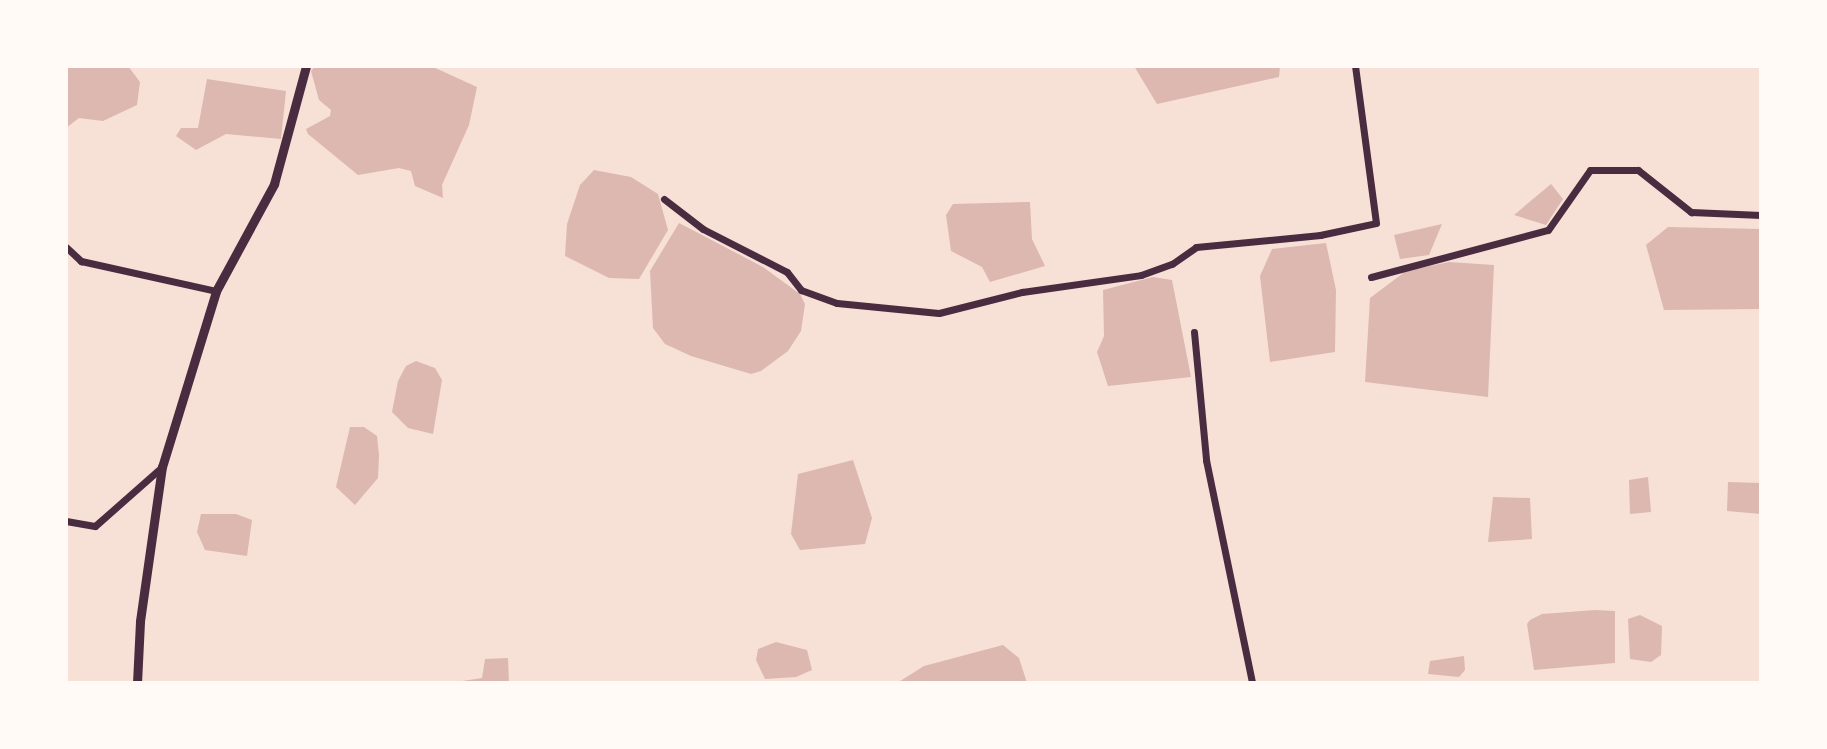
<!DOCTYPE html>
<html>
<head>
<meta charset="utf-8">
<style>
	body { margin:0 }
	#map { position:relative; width:1827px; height:749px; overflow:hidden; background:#f7e1d7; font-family:"Varela Round",sans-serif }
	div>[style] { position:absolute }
	.water>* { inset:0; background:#dcb8b0 }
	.minor>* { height:7px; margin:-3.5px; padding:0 3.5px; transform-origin:3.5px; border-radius:3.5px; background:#4a2c40 }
	.tertiary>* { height:9px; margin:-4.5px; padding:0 4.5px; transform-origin:4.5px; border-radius:4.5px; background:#4a2c40 }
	span { translate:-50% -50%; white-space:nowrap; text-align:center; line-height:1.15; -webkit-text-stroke:7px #fffaf5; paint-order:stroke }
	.frame { position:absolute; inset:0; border:68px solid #fffaf5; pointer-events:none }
</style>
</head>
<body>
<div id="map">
	<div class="water">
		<div style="clip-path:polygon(66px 66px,128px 66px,140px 82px,137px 105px,103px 121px,79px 118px,66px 128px)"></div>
		<div style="clip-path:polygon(315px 66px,431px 66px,477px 87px,469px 125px,442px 185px,443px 198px,415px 186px,411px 171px,399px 168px,358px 175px,308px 134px,306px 129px,330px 116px,331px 110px,319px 100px,311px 71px)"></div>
		<div style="clip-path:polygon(1134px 66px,1280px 66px,1279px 77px,1157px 104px)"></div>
		<div style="clip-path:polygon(207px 79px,286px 91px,281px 139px,226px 134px,196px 150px,176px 136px,181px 128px,198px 128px)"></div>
		<div style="clip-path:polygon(594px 170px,631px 177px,658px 194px,668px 230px,639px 279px,609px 278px,565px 256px,567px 224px,580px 185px)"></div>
		<div style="clip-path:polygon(1551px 184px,1563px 199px,1546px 225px,1514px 215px)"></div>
		<div style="clip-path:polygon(1030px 202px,1032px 239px,1045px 266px,990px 282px,982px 267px,951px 251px,946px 215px,953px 204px)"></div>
		<div style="clip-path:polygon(679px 223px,763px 267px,800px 294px,805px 304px,801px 331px,788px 351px,761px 371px,751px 374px,691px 356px,665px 344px,653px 328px,650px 271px)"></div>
		<div style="clip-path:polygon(1442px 224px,1429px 255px,1400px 259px,1394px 235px)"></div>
		<div style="clip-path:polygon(1668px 227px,1761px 229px,1761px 309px,1664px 310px,1646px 245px)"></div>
		<div style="clip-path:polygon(1326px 243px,1336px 290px,1335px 352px,1270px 362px,1260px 276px,1272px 249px)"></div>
		<div style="clip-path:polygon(1449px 262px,1494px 265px,1488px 397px,1365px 382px,1370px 298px,1406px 271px)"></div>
		<div style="clip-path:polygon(1153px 277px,1172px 280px,1191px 377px,1108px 386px,1097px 352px,1104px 336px,1103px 290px)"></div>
		<div style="clip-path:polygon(416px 361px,435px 368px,442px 380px,433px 434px,408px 428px,392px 412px,398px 381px,406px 366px)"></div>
		<div style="clip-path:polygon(350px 427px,364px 427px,377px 436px,379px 455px,378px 478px,355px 505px,336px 487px)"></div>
		<div style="clip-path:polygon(853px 460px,872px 518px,865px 544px,800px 550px,791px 534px,798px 474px)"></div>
		<div style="clip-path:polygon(1648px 477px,1651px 512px,1630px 514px,1629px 480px)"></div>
		<div style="clip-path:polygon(1728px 482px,1761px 483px,1761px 514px,1727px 511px)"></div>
		<div style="clip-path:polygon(1493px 497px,1530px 498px,1532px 539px,1488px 542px)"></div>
		<div style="clip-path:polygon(201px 514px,236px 514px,252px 520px,247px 556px,205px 550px,197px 532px)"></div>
		<div style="clip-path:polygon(1595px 610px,1615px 611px,1615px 663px,1534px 670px,1527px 624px,1530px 620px,1542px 614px)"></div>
		<div style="clip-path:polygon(1640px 615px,1662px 626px,1661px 655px,1651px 662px,1630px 659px,1628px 619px)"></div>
		<div style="clip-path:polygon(776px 642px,807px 650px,812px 670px,796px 677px,765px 679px,756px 660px,758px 649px)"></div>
		<div style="clip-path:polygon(1003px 645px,1019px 658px,1027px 683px,897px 683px,924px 666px)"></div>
		<div style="clip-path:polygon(1464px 656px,1465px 670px,1459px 677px,1428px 674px,1430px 661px)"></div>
		<div style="clip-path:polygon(508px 658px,509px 683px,449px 683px,482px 678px,485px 659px)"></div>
	</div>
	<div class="minor">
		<div style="left:664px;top:199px;width:49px;rotate:37.6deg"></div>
		<div style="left:703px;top:229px;width:94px;rotate:27.1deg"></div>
		<div style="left:787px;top:272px;width:23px;rotate:52deg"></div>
		<div style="left:801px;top:290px;width:38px;rotate:20deg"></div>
		<div style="left:837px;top:303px;width:102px;rotate:5.6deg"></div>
		<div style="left:939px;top:313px;width:86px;rotate:-14.2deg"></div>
		<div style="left:1022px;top:292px;width:120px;rotate:-8.1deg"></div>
		<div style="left:1141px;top:275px;width:33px;rotate:-20deg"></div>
		<div style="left:1172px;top:264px;width:29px;rotate:-35deg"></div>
		<div style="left:1196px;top:247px;width:125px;rotate:-5.5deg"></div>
		<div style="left:1320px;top:235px;width:57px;rotate:-12.1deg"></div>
		<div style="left:1376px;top:223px;width:158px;rotate:-97.6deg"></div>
		<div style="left:66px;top:247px;width:21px;rotate:43deg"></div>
		<div style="left:81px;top:261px;width:138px;rotate:12.5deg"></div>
		<div style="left:1371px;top:277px;width:183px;rotate:-14.9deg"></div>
		<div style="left:1548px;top:230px;width:73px;rotate:-55deg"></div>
		<div style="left:1590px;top:170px;width:48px"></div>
		<div style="left:1638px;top:170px;width:68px;rotate:38.4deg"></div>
		<div style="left:1691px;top:212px;width:70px;rotate:2.5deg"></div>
		<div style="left:1194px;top:332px;width:129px;rotate:84.6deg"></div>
		<div style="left:1206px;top:460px;width:228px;rotate:78.3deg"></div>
		<div style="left:66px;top:521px;width:29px;rotate:10deg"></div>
		<div style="left:95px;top:526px;width:89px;rotate:-41.4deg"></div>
	</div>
	<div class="tertiary">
		<div style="left:137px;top:683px;width:62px;rotate:-87.2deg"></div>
		<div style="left:140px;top:621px;width:156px;rotate:-81.9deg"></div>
		<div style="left:162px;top:467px;width:184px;rotate:-72.9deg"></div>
		<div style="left:216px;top:291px;width:122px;rotate:-61.5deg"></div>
		<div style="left:274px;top:184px;width:122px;rotate:-74.8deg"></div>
	</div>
	<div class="frame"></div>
</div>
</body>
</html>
